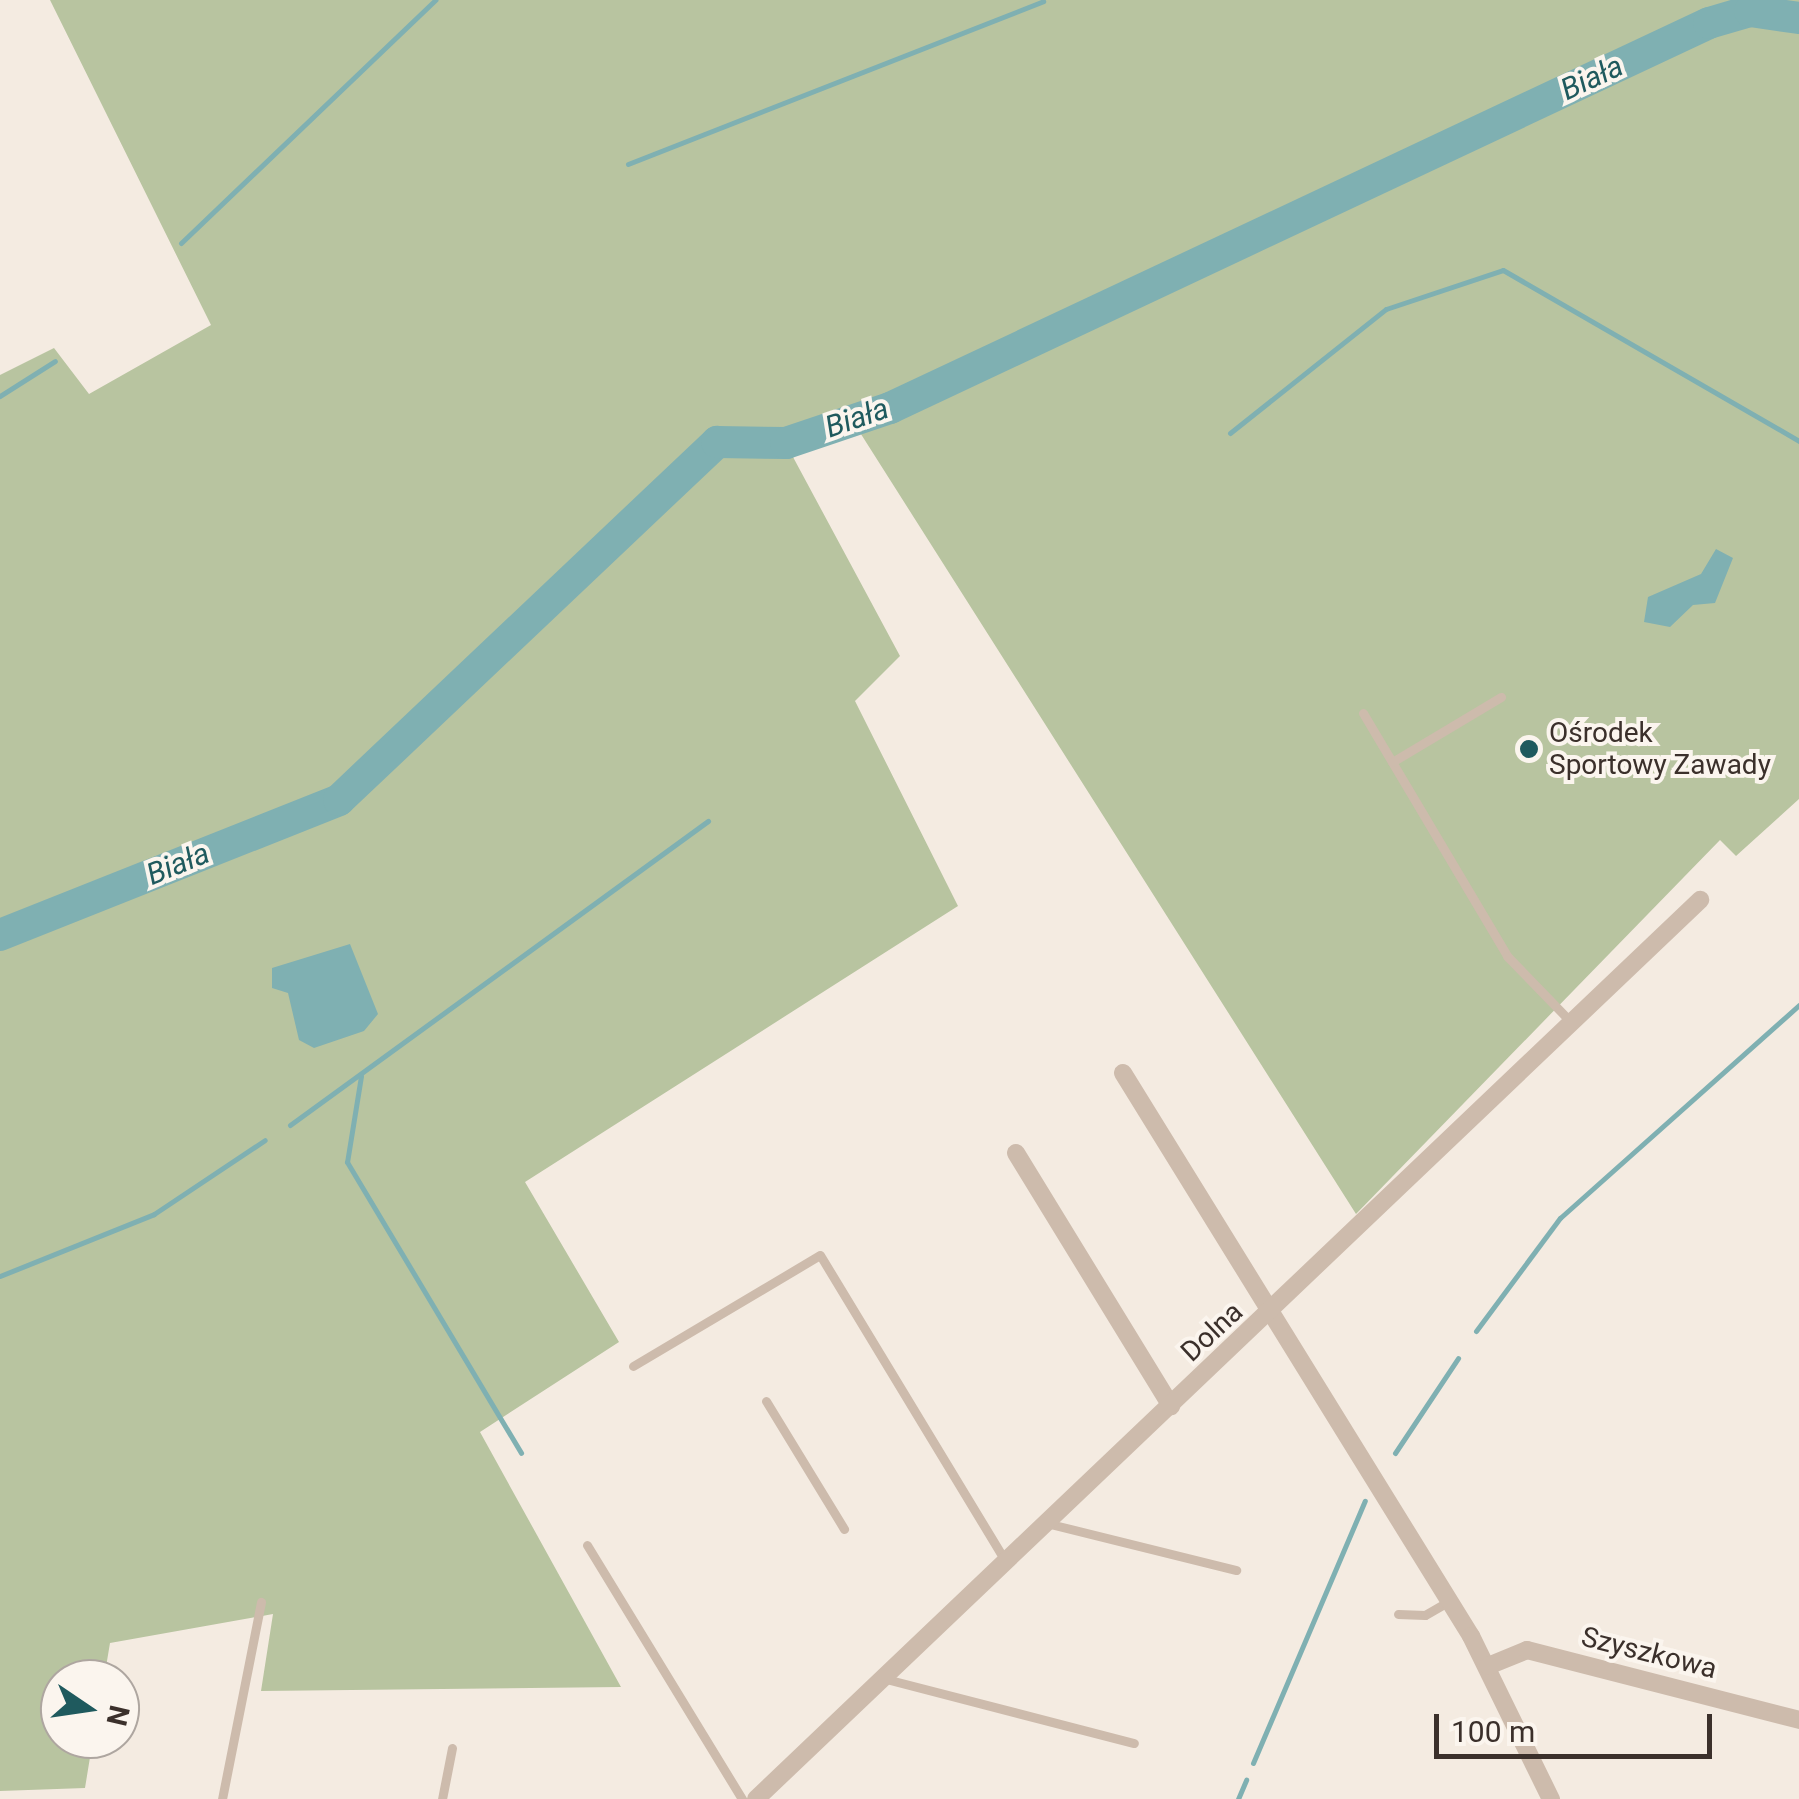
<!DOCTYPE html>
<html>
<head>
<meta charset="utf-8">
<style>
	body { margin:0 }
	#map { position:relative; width:1799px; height:1799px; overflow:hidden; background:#f4ebe1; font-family:Roboto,sans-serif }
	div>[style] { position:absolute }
	.green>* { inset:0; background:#b8c4a0 }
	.water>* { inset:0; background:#7fb0b2 }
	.stream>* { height:5px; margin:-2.5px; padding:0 2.5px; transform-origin:2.5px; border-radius:2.5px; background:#7fb0b2 }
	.river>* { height:32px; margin:-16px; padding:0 16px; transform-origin:16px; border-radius:16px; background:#7fb0b2 }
	.service>* { height:9px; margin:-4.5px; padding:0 4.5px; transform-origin:4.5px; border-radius:4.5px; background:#cdbbac }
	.minor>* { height:18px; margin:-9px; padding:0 9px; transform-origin:9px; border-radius:9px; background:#cdbbac }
	.dots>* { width:28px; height:28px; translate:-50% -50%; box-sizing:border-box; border:5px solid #fbf5ee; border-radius:50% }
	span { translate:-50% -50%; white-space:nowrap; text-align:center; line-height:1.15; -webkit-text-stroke:8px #fbf5ee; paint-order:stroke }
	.poi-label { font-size:28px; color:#3b302b }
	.left { translate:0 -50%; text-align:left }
	.street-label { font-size:28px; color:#3b302b }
	.water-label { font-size:30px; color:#1f5a5e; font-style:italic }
	.north { position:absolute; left:40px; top:1659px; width:100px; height:100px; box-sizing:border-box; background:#fbf5ee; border:2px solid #aea6a0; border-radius:50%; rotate:103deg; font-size:28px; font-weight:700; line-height:40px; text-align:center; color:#3b302b }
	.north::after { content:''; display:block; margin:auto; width:35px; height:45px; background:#1f5a5e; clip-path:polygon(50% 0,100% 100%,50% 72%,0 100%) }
	.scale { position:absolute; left:1434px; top:1714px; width:278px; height:45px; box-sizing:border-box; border:5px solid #3b302b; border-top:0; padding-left:12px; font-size:30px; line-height:35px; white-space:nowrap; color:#3b302b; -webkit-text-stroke:8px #fbf5ee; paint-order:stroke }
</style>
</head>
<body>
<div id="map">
	<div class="green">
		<div style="clip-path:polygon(50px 0,1799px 0,1799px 799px,1736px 856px,1720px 840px,1356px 1214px,859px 431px,793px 457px,900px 656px,855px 701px,958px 906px,525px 1182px,619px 1342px,480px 1432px,621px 1687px,261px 1691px,273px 1614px,110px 1643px,104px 1679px,60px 1679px,60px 1739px,93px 1739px,85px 1788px,0 1791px,0 375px,54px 348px,89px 394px,211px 325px)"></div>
	</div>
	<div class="water">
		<div style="clip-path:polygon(1716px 549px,1733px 558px,1715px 603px,1693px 605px,1670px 627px,1644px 622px,1648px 597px,1701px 574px)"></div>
		<div style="clip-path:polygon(350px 944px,378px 1014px,364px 1031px,314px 1048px,299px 1040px,288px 993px,272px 988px,272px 968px)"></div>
	</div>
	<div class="stream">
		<div style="left:628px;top:164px;width:446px;rotate:-21.4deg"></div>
		<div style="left:181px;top:243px;width:352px;rotate:-43.7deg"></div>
		<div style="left:0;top:396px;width:65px;rotate:-32.5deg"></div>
		<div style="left:1230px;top:433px;width:199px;rotate:-38.5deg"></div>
		<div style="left:1386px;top:309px;width:123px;rotate:-18.4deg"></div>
		<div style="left:1503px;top:270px;width:342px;rotate:30deg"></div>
		<div style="left:361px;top:1076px;width:87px;rotate:99.2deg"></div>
		<div style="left:347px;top:1162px;width:339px;rotate:59.1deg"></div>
		<div style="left:290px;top:1125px;width:517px;rotate:-36.03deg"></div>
		<div style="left:0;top:1276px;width:166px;rotate:-21.9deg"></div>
		<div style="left:154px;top:1214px;width:133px;rotate:-33.7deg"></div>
		<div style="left:1476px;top:1331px;width:141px;rotate:-53.4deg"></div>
		<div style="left:1560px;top:1218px;width:320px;rotate:-41.7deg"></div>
		<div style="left:1395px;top:1453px;width:114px;rotate:-56.4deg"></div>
		<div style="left:1253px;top:1763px;width:285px;rotate:-66.9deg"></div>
		<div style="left:1238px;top:1799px;width:21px;rotate:-67deg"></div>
	</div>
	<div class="river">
		<div style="left:0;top:935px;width:365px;rotate:-21.7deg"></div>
		<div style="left:339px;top:800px;width:521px;rotate:-43.44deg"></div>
		<div style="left:717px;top:442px;width:69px;rotate:0.8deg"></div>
		<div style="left:786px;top:443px;width:110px;rotate:-18.6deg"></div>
		<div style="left:890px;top:408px;width:905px;rotate:-25.18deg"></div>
		<div style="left:1709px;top:23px;width:43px;rotate:-16.3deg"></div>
		<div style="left:1750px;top:11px;width:49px;rotate:8.1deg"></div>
	</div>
	<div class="service">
		<div style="left:1363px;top:713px;width:282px;rotate:59.3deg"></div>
		<div style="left:1507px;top:956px;width:93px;rotate:45.9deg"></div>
		<div style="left:1392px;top:762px;width:127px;rotate:-30.8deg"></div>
		<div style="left:633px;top:1366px;width:217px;rotate:-30.7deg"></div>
		<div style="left:820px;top:1255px;width:357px;rotate:58.8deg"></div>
		<div style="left:766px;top:1401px;width:150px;rotate:58.6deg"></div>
		<div style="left:1046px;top:1523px;width:196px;rotate:13.9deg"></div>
		<div style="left:587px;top:1545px;width:298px;rotate:58.6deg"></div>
		<div style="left:1398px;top:1614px;width:27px;rotate:2deg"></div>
		<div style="left:1425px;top:1615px;width:28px;rotate:-30deg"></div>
		<div style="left:886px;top:1679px;width:256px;rotate:14.5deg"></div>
		<div style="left:222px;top:1799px;width:201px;rotate:-78.8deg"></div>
		<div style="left:442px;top:1799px;width:52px;rotate:-78.9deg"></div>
	</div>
	<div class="minor">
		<div style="left:1123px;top:1073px;width:662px;rotate:58.28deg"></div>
		<div style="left:1471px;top:1636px;width:182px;rotate:63.9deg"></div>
		<div style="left:1016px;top:1153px;width:297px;rotate:58.5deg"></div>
		<div style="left:1488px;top:1666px;width:42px;rotate:-22.3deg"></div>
		<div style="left:1527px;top:1650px;width:281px;rotate:14.4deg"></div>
		<div style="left:756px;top:1799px;width:1304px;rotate:-43.6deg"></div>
	</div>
	<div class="dots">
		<div style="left:1529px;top:749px;background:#1f5a5e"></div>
	</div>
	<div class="poi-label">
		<span class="left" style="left:1549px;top:749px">Ośrodek<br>Sportowy Zawady</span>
	</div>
	<div class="street-label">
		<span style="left:1212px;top:1332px;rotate:-43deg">Dolna</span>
		<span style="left:1649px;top:1653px;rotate:14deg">Szyszkowa</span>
	</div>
	<div class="water-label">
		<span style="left:1592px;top:78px;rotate:-25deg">Biała</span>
		<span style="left:857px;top:418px;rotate:-19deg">Biała</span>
		<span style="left:178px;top:864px;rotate:-22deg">Biała</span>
	</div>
	<div class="north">N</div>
	<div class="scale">100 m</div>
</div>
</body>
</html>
